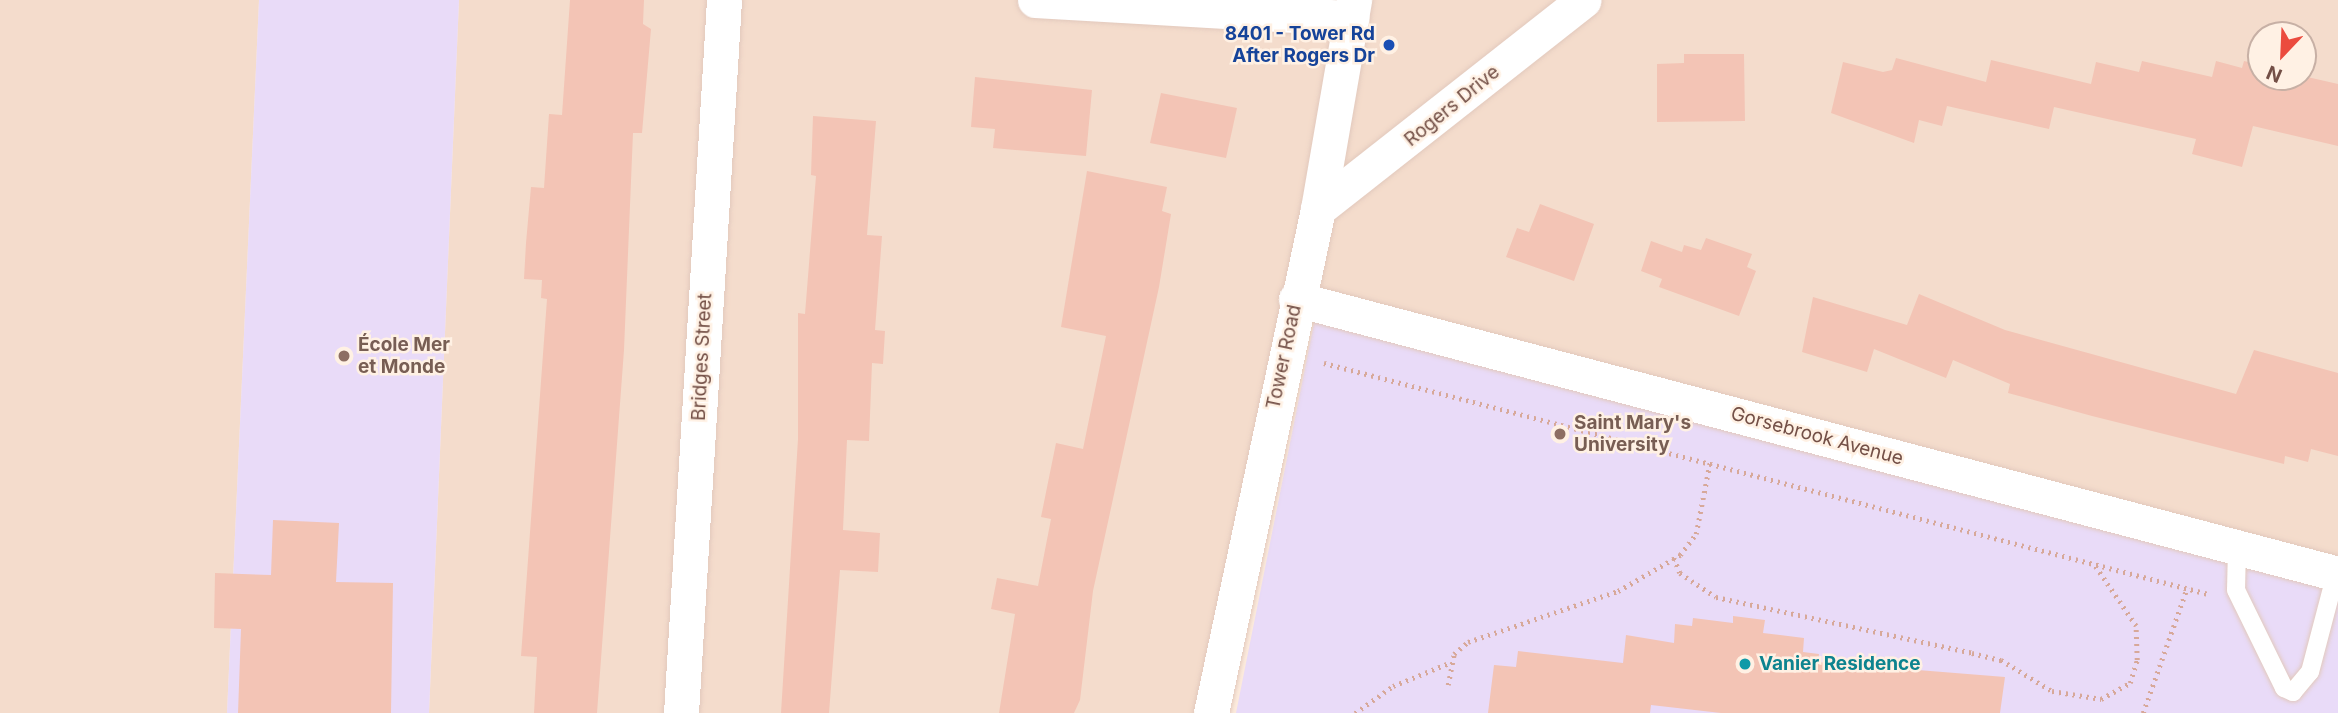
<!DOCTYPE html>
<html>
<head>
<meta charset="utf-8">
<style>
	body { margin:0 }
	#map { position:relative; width:2338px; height:713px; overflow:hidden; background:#fdecde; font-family:Inter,sans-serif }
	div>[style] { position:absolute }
	.residential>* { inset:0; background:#f4dccc }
	.education>* { inset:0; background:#e9dbf8 }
	.building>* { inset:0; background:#f3c4b5 }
	.path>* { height:4.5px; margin-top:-2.25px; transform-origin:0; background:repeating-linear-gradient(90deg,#d7a899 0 2px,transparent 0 7px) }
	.roads { filter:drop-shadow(0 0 2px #e2c9bd) drop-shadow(0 0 2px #e2c9bd) }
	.lane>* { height:18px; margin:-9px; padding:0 9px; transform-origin:9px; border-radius:9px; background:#fff }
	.street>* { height:35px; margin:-17.5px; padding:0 17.5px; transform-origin:17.5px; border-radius:17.5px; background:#fff }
	.dots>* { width:19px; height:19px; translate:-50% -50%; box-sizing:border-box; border:4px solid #fff1e4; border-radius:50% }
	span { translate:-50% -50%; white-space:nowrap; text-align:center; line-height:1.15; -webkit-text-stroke:5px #fff1e4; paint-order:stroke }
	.transit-label { font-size:19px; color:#164399; font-weight:700 }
	.right { translate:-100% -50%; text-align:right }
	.street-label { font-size:19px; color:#734f46 }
	.education-label { font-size:19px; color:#785e54; font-weight:700 }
	.left { translate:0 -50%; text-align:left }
	.culture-label { font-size:19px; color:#0d838f; font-weight:700 }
	.north { position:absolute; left:2247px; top:21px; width:70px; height:70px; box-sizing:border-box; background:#fff1e4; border:2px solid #c7b0a5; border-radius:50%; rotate:203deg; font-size:19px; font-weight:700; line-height:28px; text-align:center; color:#734f46 }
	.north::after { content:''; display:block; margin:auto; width:24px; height:32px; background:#eb4b3e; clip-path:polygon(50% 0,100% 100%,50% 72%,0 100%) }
</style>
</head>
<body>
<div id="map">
	<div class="residential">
		<div style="clip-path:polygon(0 0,259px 0,227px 713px,0 713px)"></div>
		<div style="clip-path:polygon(evenodd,459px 0,2338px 0,2338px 566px,1296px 299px,1207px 713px,429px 713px,459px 0,2261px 35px,2303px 35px,2303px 77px,2261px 77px,2261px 35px)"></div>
	</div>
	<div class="education">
		<div style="clip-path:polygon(259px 0,459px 0,429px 713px,227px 713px)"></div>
		<div style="clip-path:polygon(1318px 303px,2338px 566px,2338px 713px,1236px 713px)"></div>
	</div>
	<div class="building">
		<div style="clip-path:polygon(570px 0,644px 0,643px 24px,651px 29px,642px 133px,633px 133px,624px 350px,597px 713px,534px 713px,537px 657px,521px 656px,547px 299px,541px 298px,542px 280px,524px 279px,526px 243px,531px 187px,544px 188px,549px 114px,562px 115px)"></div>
		<div style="clip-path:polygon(1684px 54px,1744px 54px,1745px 121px,1657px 122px,1657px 64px,1684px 63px)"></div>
		<div style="clip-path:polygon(1896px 58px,1986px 82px,1991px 60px,2091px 84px,2096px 62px,2139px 72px,2142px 61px,2212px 77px,2216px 61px,2242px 68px,2244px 61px,2261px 65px,2261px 77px,2303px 76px,2338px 84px,2338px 146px,2253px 126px,2242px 167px,2192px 154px,2196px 139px,2054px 107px,2049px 129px,1947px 106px,1942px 126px,1919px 120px,1914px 143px,1831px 113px,1843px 62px,1883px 72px,1892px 70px)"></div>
		<div style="clip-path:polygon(975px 77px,1092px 90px,1086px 156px,993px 148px,995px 129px,971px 127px)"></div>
		<div style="clip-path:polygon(1161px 93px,1237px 108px,1226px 158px,1150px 143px)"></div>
		<div style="clip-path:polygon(813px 116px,876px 121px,867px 235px,882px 236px,875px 330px,885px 331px,883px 364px,872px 363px,869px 441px,847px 440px,843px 530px,880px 533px,878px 572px,840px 570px,829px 713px,781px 713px,798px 439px,798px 313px,805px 314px,816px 176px,811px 175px)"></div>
		<div style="clip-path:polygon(1087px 171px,1167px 187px,1162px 211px,1171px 214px,1159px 287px,1093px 591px,1080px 700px,1074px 713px,999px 713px,1015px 614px,991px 609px,997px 578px,1038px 586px,1051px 519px,1041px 517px,1056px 443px,1083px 449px,1106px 336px,1061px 327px)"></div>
		<div style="clip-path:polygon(1540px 204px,1594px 224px,1574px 281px,1506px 257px,1517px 228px,1529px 232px)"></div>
		<div style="clip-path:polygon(1706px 238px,1752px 254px,1747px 267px,1756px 271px,1739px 316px,1659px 287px,1662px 279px,1641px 271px,1651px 241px,1682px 252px,1684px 245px,1701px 250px)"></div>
		<div style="clip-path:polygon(1919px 294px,2005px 330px,2236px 394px,2254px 350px,2338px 373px,2338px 456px,2311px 449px,2308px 462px,2285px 456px,2284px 464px,2092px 416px,2008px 393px,2010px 384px,1953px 360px,1946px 378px,1874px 349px,1867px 372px,1802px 352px,1813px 297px,1907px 325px)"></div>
		<div style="clip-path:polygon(273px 520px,339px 523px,336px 582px,393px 583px,391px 713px,238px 713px,241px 629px,214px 628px,215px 573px,271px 575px)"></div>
		<div style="clip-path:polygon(1733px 616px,1765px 620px,1763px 633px,1804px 638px,1803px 652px,1819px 654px,1818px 662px,2005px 677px,2000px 713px,1721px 713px,1651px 705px,1650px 713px,1488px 713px,1494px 665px,1516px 667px,1518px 651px,1623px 663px,1626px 635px,1674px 643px,1675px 624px,1692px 626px,1693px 618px,1733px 623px)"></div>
	</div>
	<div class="path">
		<div style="left:1324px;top:363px;width:914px;rotate:14.64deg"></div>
		<div style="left:1674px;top:558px;width:16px;rotate:68deg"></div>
		<div style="left:1680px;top:573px;width:43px;rotate:33.7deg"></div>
		<div style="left:1716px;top:597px;width:262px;rotate:12.3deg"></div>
		<div style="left:1972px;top:653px;width:30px;rotate:14deg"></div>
		<div style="left:2001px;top:660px;width:60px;rotate:31.3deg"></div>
		<div style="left:2052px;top:691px;width:50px;rotate:9.3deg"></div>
		<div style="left:2101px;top:699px;width:33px;rotate:-29deg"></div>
		<div style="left:2130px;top:683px;width:24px;rotate:-73deg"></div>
		<div style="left:2137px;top:660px;width:34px;rotate:-92deg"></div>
		<div style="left:2136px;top:626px;width:76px;rotate:-124.3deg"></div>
		<div style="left:1448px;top:685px;width:32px;rotate:-79deg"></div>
		<div style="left:1454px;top:654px;width:18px;rotate:-41deg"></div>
		<div style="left:1468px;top:642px;width:158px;rotate:-18.8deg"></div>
		<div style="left:1618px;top:591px;width:72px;rotate:-30.1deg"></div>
		<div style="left:1680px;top:555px;width:26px;rotate:-53deg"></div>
		<div style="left:1696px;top:534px;width:73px;rotate:-79deg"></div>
		<div style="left:1355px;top:713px;width:47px;rotate:-35.4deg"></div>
		<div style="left:1393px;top:686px;width:61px;rotate:-22.3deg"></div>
		<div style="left:2143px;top:713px;width:133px;rotate:-70.6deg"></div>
	</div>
	<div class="roads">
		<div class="lane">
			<div style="left:2237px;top:547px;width:43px;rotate:91.3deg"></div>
			<div style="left:2236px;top:590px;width:109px;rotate:63.9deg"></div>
			<div style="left:2284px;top:688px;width:10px;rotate:24deg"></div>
			<div style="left:2293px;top:692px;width:26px;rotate:-50deg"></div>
			<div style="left:2310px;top:672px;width:102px;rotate:-75.3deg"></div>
		</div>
		<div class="street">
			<div style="left:1035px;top:0;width:317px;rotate:3.3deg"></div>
			<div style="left:1318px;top:209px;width:338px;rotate:-38.2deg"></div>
			<div style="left:1296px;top:299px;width:1078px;rotate:14.78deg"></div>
			<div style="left:681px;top:713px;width:714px;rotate:-86.55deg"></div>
			<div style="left:1211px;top:713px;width:515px;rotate:-78.01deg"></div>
			<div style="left:1318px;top:209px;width:212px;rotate:-80.2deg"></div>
		</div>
	</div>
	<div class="dots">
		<div style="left:1389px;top:45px;background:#1a4fb4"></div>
		<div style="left:344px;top:356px;background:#8d6e63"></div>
		<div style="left:1560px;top:434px;background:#8d6e63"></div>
		<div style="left:1745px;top:664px;background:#0f9aa8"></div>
	</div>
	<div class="transit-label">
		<span class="right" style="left:1375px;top:45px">8401 - Tower Rd<br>After Rogers Dr</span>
	</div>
	<div class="street-label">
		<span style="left:1452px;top:106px;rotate:-39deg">Rogers Drive</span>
		<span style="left:702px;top:357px;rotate:-87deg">Bridges Street</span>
		<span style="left:1284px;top:357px;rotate:-78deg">Tower Road</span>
		<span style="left:1817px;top:436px;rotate:15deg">Gorsebrook Avenue</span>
	</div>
	<div class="education-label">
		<span class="left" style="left:358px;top:356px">École Mer<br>et Monde</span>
		<span class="left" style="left:1574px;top:434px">Saint Mary's<br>University</span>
	</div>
	<div class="culture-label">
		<span class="left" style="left:1759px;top:664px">Vanier Residence</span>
	</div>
	<div class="north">N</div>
</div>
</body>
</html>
